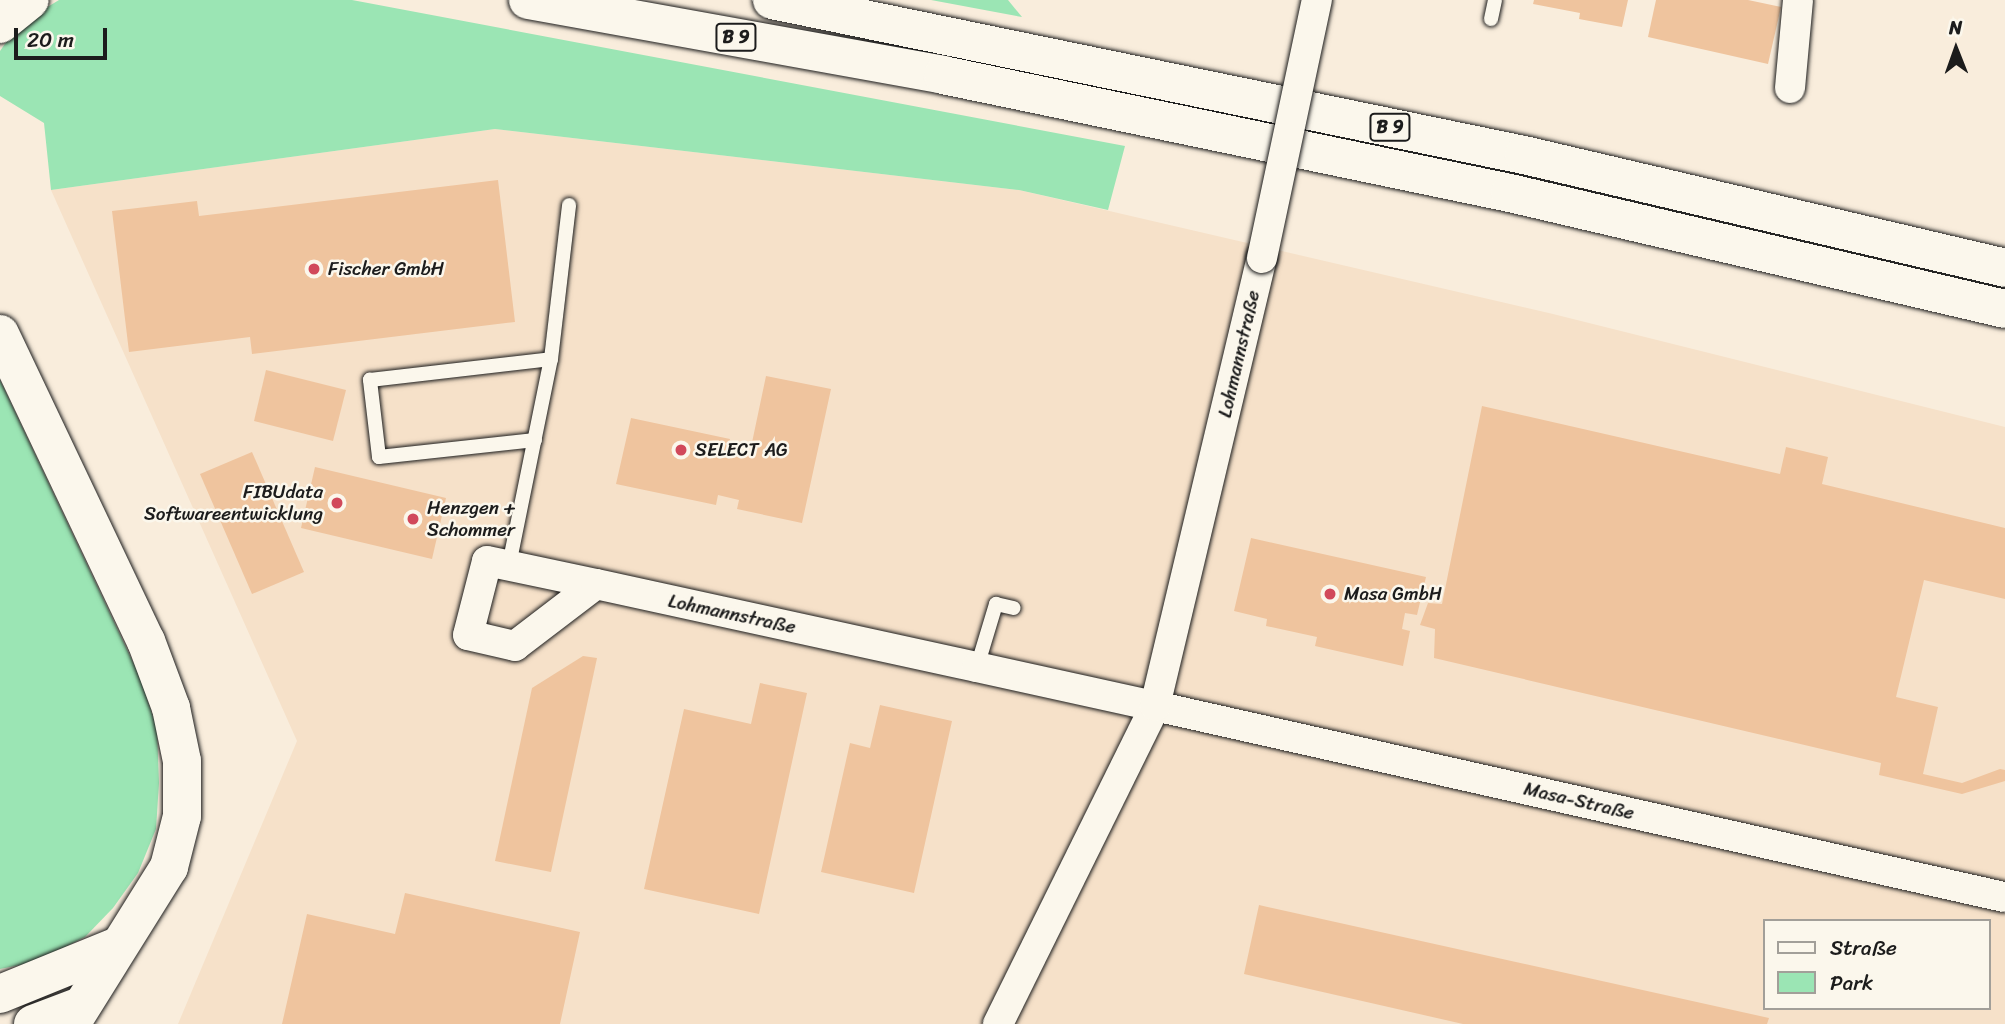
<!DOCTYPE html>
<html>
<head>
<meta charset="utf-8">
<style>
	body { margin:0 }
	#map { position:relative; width:2005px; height:1024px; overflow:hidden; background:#f9eddc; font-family:Sriracha,sans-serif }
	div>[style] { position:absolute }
	.built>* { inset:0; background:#f6e1c9 }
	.green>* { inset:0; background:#9be5b4 }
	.building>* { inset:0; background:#efc49e }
	.roads { filter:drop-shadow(0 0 2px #1c1c1c) drop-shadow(0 0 2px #1c1c1c) }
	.lane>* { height:14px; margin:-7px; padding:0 7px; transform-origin:7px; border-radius:7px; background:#fbf7ec }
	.street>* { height:30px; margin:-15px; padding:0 15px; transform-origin:15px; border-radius:15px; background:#fbf7ec }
	.highway>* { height:38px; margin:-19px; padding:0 19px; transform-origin:19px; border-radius:19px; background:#fbf7ec }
	.bridges { filter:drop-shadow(0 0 2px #1c1c1c) drop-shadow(0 0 2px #1c1c1c) }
	.street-bridge>* { height:30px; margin:-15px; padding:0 15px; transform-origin:15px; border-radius:15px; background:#fbf7ec }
	.dots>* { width:19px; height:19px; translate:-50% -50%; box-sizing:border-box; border:4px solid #fbf7ec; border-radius:50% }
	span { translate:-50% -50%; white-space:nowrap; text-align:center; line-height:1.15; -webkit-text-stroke:5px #fbf7ec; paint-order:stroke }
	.shield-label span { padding:2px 5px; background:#fbf7ec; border:2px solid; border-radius:5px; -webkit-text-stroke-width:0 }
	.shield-label { font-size:18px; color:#1c1c1c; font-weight:700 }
	.poi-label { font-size:19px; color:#1c1c1c }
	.left { translate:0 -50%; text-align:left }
	.right { translate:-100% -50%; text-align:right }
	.street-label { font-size:19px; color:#1c1c1c }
	.legend { position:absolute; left:1763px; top:919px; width:228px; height:91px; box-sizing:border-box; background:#fbf7ec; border:2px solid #a29f99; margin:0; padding:9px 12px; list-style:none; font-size:21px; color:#1c1c1c }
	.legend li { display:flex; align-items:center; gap:14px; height:35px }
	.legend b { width:35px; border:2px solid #a29f99 }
	.north { position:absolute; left:1921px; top:14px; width:70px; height:70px; -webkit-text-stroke:5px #fbf7ec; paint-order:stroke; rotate:359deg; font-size:19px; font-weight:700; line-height:28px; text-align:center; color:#1c1c1c }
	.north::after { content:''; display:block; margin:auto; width:24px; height:32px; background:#1c1c1c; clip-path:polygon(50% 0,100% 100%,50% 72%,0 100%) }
	.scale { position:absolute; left:14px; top:28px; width:93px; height:32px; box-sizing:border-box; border:4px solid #1c1c1c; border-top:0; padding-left:9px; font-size:21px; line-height:24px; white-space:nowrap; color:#1c1c1c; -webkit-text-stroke:5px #fbf7ec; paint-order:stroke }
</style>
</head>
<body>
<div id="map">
	<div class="built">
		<div style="clip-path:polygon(evenodd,495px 129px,1019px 190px,1553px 314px,2005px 427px,2005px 1024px,178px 1024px,297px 741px,51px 190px,495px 129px,1765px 921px,1989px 921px,1989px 1008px,1765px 1008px,1765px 921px)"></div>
	</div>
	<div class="green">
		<div style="clip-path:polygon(59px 0,352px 0,1125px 146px,1108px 210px,1019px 190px,495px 129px,51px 190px,44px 123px,0 96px,0 51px,18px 25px)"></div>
		<div style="clip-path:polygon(931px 0,1008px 0,1022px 17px)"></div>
		<div style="clip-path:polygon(0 380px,140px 677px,157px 729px,159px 783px,156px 829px,138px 873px,113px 908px,85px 937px,35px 962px,0 969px)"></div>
	</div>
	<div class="building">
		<div style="clip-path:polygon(1534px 0,1628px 0,1622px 27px,1579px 19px,1580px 13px,1533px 4px)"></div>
		<div style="clip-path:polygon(1656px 0,1748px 0,1781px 7px,1768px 64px,1648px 37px)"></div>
		<div style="clip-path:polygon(498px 180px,515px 322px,252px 354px,250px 337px,129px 352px,112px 211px,197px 201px,199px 216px)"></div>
		<div style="clip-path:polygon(266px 370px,346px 390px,333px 441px,254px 421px)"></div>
		<div style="clip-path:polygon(766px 376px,831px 389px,802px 523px,737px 509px,739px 500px,718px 495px,716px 505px,616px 484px,631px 418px,730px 439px,728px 448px,750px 452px)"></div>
		<div style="clip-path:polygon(1482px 406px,1780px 474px,1786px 447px,1828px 457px,1822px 484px,2005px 528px,2005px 599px,1924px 580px,1896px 697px,1938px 707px,1923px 774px,1962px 783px,2000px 769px,2005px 770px,2005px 781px,1962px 794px,1879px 775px,1881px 763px,1434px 658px,1435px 629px,1420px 625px,1428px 603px,1442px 604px)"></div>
		<div style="clip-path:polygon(252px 452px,304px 572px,252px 594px,200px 474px)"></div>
		<div style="clip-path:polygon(315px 467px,446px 498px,432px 559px,301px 528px)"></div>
		<div style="clip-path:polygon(1251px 538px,1426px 577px,1417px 615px,1405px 613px,1402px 629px,1410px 631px,1403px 666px,1315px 646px,1317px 637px,1266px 626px,1267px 619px,1234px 611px)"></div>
		<div style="clip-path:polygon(583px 656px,597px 658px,551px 872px,495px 861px,532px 688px)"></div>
		<div style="clip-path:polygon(760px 683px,807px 693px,759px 914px,644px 889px,684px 709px,751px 724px)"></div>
		<div style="clip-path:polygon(880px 705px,952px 721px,914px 893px,821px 872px,850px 743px,870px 748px)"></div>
		<div style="clip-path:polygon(405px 893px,580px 932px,560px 1024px,282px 1024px,307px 914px,395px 934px)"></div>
		<div style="clip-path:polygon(1259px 905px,1769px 1018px,1767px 1024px,1463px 1024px,1244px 974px)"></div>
	</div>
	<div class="roads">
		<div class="lane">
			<div style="left:1491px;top:19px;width:19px;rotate:-78deg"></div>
			<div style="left:535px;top:440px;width:157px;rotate:173.8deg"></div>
			<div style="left:379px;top:457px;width:78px;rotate:-96.7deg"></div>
			<div style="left:370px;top:380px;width:182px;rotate:-6.6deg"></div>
			<div style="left:509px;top:565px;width:210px;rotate:-78.5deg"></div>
			<div style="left:551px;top:359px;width:155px;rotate:-83.3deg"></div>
			<div style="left:977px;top:667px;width:66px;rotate:-73.2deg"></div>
			<div style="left:996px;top:604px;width:18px;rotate:13deg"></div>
		</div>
		<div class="street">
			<div style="left:1790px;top:88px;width:88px;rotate:-84.8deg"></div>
			<div style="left:596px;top:584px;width:102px;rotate:142.6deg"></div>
			<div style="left:515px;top:646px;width:48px;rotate:-166.8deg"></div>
			<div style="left:468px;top:635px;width:76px;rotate:-75.6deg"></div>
			<div style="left:487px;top:561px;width:111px;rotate:11.9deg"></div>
			<div style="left:596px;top:584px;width:390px;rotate:12.3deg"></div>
			<div style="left:977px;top:667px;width:182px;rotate:12.4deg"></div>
			<div style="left:1155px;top:706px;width:870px;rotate:12.68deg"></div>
			<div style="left:998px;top:1024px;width:355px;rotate:-63.7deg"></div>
			<div style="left:1155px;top:706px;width:461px;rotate:-76.6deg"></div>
		</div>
		<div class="highway">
			<div style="left:528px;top:0;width:422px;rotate:10.2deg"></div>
			<div style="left:943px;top:75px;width:579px;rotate:11.76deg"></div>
			<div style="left:1510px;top:193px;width:508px;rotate:13.19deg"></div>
			<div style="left:772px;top:0;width:768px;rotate:11.65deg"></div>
			<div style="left:1524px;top:155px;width:494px;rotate:13.2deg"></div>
			<div style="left:0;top:24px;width:38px;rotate:-39deg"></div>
			<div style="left:0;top:334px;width:340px;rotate:64.6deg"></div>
			<div style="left:146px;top:641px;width:72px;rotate:69.5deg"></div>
			<div style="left:171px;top:708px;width:54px;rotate:78.3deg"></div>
			<div style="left:182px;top:761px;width:55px;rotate:90deg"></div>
			<div style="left:182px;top:816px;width:53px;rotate:104.3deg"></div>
			<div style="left:169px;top:867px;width:185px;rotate:122deg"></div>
			<div style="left:0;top:994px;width:125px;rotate:-22.1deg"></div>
			<div style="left:33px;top:1024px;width:48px;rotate:-20.7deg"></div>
		</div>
	</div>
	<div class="bridges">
		<div class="street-bridge">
			<div style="left:1262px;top:258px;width:264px;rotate:-78deg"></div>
		</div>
	</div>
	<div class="dots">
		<div style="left:314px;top:269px;background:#d1495b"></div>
		<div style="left:681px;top:450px;background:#d1495b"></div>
		<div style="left:337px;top:503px;background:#d1495b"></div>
		<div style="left:413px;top:519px;background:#d1495b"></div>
		<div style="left:1330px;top:594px;background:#d1495b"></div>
	</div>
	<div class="shield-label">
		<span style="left:736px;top:37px">B 9</span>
		<span style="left:1390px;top:127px">B 9</span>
	</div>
	<div class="poi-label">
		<span class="left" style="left:328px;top:269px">Fischer GmbH</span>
		<span class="left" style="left:695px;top:450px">SELECT AG</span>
		<span class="right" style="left:323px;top:503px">FIBUdata<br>Softwareentwicklung</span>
		<span class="left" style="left:427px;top:519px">Henzgen +<br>Schommer</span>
		<span class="left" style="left:1344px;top:594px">Masa GmbH</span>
	</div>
	<div class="street-label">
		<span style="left:1239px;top:354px;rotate:-77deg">Lohmannstraße</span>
		<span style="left:732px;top:614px;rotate:12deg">Lohmannstraße</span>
		<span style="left:1579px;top:801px;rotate:13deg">Masa-Straße</span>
	</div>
	<ul class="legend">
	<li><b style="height:9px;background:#fbf7ec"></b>Straße</li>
	<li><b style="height:19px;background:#9be5b4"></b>Park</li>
	</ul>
	<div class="north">N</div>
	<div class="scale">20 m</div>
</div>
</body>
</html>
